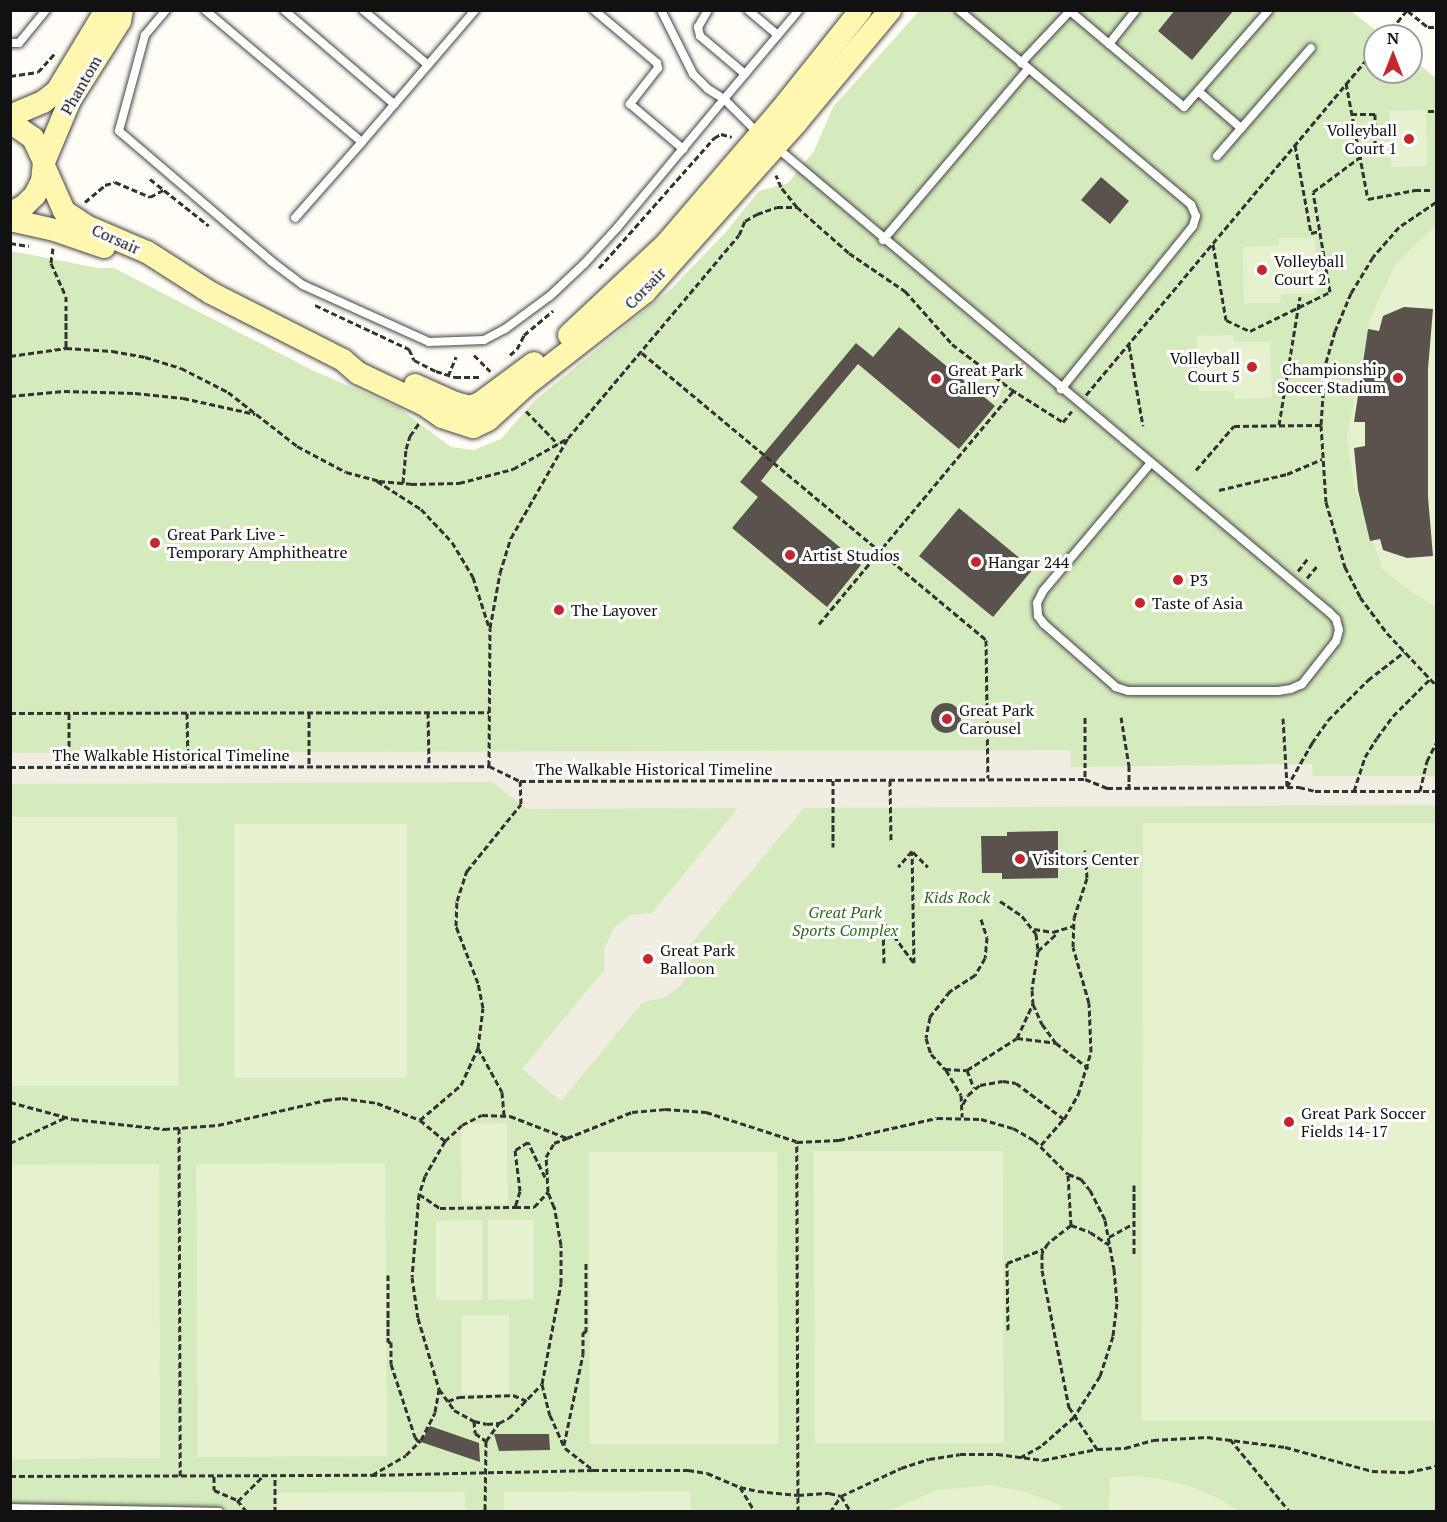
<!DOCTYPE html>
<html>
<head>
<meta charset="utf-8">
<style>
	body { margin:0 }
	#map { position:relative; width:1447px; height:1522px; overflow:hidden; background:#fffdf5; font-family:"PT Serif",serif }
	div>[style] { position:absolute }
	.green>* { inset:0; background:#d5ebbd }
	.pitch>* { inset:0; background:#e6f2cf }
	.plaza>* { inset:0; background:#f1ede2 }
	.building>* { inset:0; background:#5a524d }
	.round { border-radius:50% }
	.path>* { height:3px; margin-top:-1.5px; transform-origin:0; background:repeating-linear-gradient(90deg,#333 0 6px,transparent 0 9px) }
	.roads { filter:drop-shadow(0 0 2px #444) drop-shadow(0 0 2px #444) }
	.lane>* { height:8px; margin:-4px; padding:0 4px; transform-origin:4px; border-radius:4px; background:#fff }
	.secondary>* { height:22px; margin:-11px; padding:0 11px; transform-origin:11px; border-radius:11px; background:#fff6b0 }
	.dots>* { width:16px; height:16px; translate:-50% -50%; box-sizing:border-box; border:3px solid #fff; border-radius:50% }
	span { translate:-50% -50%; white-space:nowrap; text-align:center; line-height:1.15; -webkit-text-stroke:6px #fff; paint-order:stroke }
	.street-label { font-size:16px; color:#111 }
	.poi-label { font-size:16px; color:#111 }
	.right { translate:-100% -50%; text-align:right }
	.left { translate:0 -50%; text-align:left }
	.park-label { font-size:16px; color:#2f6b1f; font-style:italic }
	.frame { position:absolute; inset:0; border:12px solid #111; pointer-events:none }
	.north { position:absolute; left:1363px; top:24px; width:60px; height:60px; box-sizing:border-box; background:#fff; border:2px solid #a0a0a0; border-radius:50%; rotate:0deg; font-size:16px; font-weight:700; line-height:24px; text-align:center; color:#111 }
	.north::after { content:''; display:block; margin:auto; width:21px; height:27px; background:#c4262e; clip-path:polygon(50% 0,100% 100%,50% 72%,0 100%) }
</style>
</head>
<body>
<div id="map">
	<div class="green">
		<div style="clip-path:polygon(919px 11px,1351px 11px,1383px 36px,1375px 36px,1375px 72px,1411px 72px,1411px 58px,1436px 78px,1436px 1511px,11px 1511px,11px 251px,98px 268px,114px 268px,312px 370px,399px 408px,451px 447px,474px 450px,501px 439px,534px 401px,671px 289px,725px 233px,759px 191px,788px 183px,814px 151px,833px 107px)"></div>
	</div>
	<div class="pitch">
		<div style="clip-path:polygon(1426px 110px,1427px 166px,1391px 167px,1390px 111px)"></div>
		<div style="clip-path:polygon(1435px 226px,1436px 226px,1436px 607px,1410px 591px,1382px 568px,1354px 485px,1347px 436px,1370px 319px,1395px 265px)"></div>
		<div style="clip-path:polygon(1279px 238px,1315px 238px,1316px 294px,1281px 294px,1280px 303px,1244px 303px,1243px 247px,1279px 246px)"></div>
		<div style="clip-path:polygon(1233px 335px,1234px 342px,1270px 342px,1272px 398px,1234px 399px,1234px 391px,1199px 391px,1197px 336px)"></div>
		<div style="clip-path:polygon(11px 817px,177px 817px,178px 1086px,11px 1086px)"></div>
		<div style="clip-path:polygon(1143px 823px,1436px 823px,1436px 1421px,1142px 1421px)"></div>
		<div style="clip-path:polygon(234px 824px,407px 824px,407px 1078px,234px 1078px)"></div>
		<div style="clip-path:polygon(507px 1123px,508px 1204px,462px 1204px,461px 1124px)"></div>
		<div style="clip-path:polygon(814px 1151px,1003px 1151px,1004px 1443px,815px 1443px)"></div>
		<div style="clip-path:polygon(589px 1152px,777px 1152px,778px 1444px,590px 1444px)"></div>
		<div style="clip-path:polygon(385px 1163px,387px 1456px,198px 1457px,196px 1164px)"></div>
		<div style="clip-path:polygon(159px 1164px,160px 1458px,11px 1459px,11px 1165px)"></div>
		<div style="clip-path:polygon(482px 1220px,482px 1300px,436px 1300px,436px 1221px)"></div>
		<div style="clip-path:polygon(488px 1220px,534px 1220px,534px 1299px,488px 1300px)"></div>
		<div style="clip-path:polygon(462px 1315px,509px 1315px,509px 1394px,462px 1394px)"></div>
		<div style="clip-path:polygon(1133px 1476px,1162px 1479px,1192px 1487px,1220px 1499px,1238px 1511px,1109px 1511px,1110px 1478px)"></div>
		<div style="clip-path:polygon(991px 1485px,1026px 1492px,1062px 1506px,1060px 1512px,888px 1511px,937px 1490px)"></div>
		<div style="clip-path:polygon(690px 1491px,690px 1511px,504px 1511px,504px 1492px)"></div>
		<div style="clip-path:polygon(465px 1492px,465px 1511px,277px 1511px,277px 1493px)"></div>
	</div>
	<div class="plaza">
		<div style="clip-path:polygon(1071px 750px,1071px 767px,1312px 764px,1313px 776px,1436px 776px,1436px 805px,804px 808px,690px 945px,691px 966px,682px 985px,664px 998px,643px 1002px,561px 1101px,522px 1069px,605px 969px,604px 949px,614px 928px,631px 915px,652px 913px,738px 808px,527px 809px,492px 782px,10px 784px,11px 753px)"></div>
	</div>
	<div class="building">
		<div style="clip-path:polygon(1175px 10px,1234px 10px,1192px 60px,1158px 31px)"></div>
		<div style="clip-path:polygon(1101px 177px,1129px 201px,1110px 224px,1081px 200px)"></div>
		<div style="clip-path:polygon(1404px 307px,1433px 309px,1428px 369px,1428px 497px,1433px 556px,1407px 558px,1383px 550px,1380px 539px,1370px 541px,1358px 490px,1354px 448px,1365px 446px,1365px 422px,1354px 422px,1368px 329px,1379px 331px,1383px 316px)"></div>
		<div style="clip-path:polygon(899px 327px,995px 406px,959px 449px,858px 364px,779px 458px,761px 481px,861px 565px,827px 607px,732px 528px,758px 497px,740px 482px,856px 343px,873px 357px)"></div>
		<div style="clip-path:polygon(959px 508px,1033px 569px,993px 617px,919px 556px)"></div>
		<div class="round" style="left:931px;top:703px;width:30px;height:30px"></div>
		<div style="clip-path:polygon(1058px 831px,1058px 878px,1002px 879px,1002px 873px,982px 873px,981px 836px,1007px 836px,1007px 832px)"></div>
		<div style="clip-path:polygon(430px 1426px,479px 1443px,480px 1462px,421px 1442px)"></div>
		<div style="clip-path:polygon(494px 1434px,549px 1434px,550px 1450px,499px 1451px)"></div>
	</div>
	<div class="path">
		<div style="left:1408px;top:11px;width:26px;rotate:39deg"></div>
		<div style="left:1428px;top:27px;width:8px"></div>
		<div style="left:1386px;top:36px;width:33px;rotate:-51deg"></div>
		<div style="left:10px;top:76px;width:28px;rotate:-8deg"></div>
		<div style="left:38px;top:72px;width:27px;rotate:-48deg"></div>
		<div style="left:1346px;top:83px;width:118px;rotate:79.3deg"></div>
		<div style="left:1368px;top:199px;width:48px;rotate:-10.8deg"></div>
		<div style="left:1415px;top:190px;width:15px"></div>
		<div style="left:1428px;top:111px;width:8px"></div>
		<div style="left:1295px;top:145px;width:89px;rotate:79.7deg"></div>
		<div style="left:1311px;top:233px;width:9px;rotate:-13deg"></div>
		<div style="left:150px;top:179px;width:75px;rotate:38.5deg"></div>
		<div style="left:85px;top:202px;width:26px;rotate:-40deg"></div>
		<div style="left:105px;top:185px;width:10px;rotate:-17deg"></div>
		<div style="left:115px;top:182px;width:38px;rotate:23deg"></div>
		<div style="left:150px;top:197px;width:17px;rotate:-28deg"></div>
		<div style="left:1436px;top:202px;width:45px;rotate:146deg"></div>
		<div style="left:1399px;top:227px;width:40px;rotate:131deg"></div>
		<div style="left:1373px;top:257px;width:42px;rotate:121.4deg"></div>
		<div style="left:1351px;top:293px;width:41px;rotate:112.8deg"></div>
		<div style="left:1335px;top:331px;width:35px;rotate:106deg"></div>
		<div style="left:1325px;top:365px;width:60px;rotate:93.8deg"></div>
		<div style="left:1321px;top:425px;width:77px;rotate:86.3deg"></div>
		<div style="left:1326px;top:502px;width:68px;rotate:73.7deg"></div>
		<div style="left:1345px;top:567px;width:34px;rotate:63deg"></div>
		<div style="left:1360px;top:597px;width:45px;rotate:53.1deg"></div>
		<div style="left:1387px;top:633px;width:71px;rotate:46.7deg"></div>
		<div style="left:797px;top:207px;width:69px;rotate:41.5deg"></div>
		<div style="left:849px;top:253px;width:68px;rotate:34.2deg"></div>
		<div style="left:905px;top:291px;width:71px;rotate:48.4deg"></div>
		<div style="left:952px;top:344px;width:74px;rotate:37.3deg"></div>
		<div style="left:1011px;top:389px;width:62px;rotate:32.4deg"></div>
		<div style="left:1063px;top:422px;width:14px;rotate:-51deg"></div>
		<div style="left:10px;top:243px;width:19px;rotate:9deg"></div>
		<div style="left:1213px;top:244px;width:77px;rotate:80.3deg"></div>
		<div style="left:1226px;top:320px;width:26px;rotate:25deg"></div>
		<div style="left:1250px;top:331px;width:89px;rotate:-26deg"></div>
		<div style="left:1330px;top:292px;width:101px;rotate:-99.6deg"></div>
		<div style="left:1313px;top:192px;width:77px;rotate:-36.6deg"></div>
		<div style="left:1375px;top:146px;width:32px;rotate:-90deg"></div>
		<div style="left:1375px;top:114px;width:23px;rotate:180deg"></div>
		<div style="left:53px;top:248px;width:15px;rotate:98deg"></div>
		<div style="left:51px;top:263px;width:36px;rotate:66deg"></div>
		<div style="left:66px;top:296px;width:52px;rotate:90deg"></div>
		<div style="left:599px;top:268px;width:174px;rotate:-48.5deg"></div>
		<div style="left:714px;top:138px;width:8px;rotate:-30deg"></div>
		<div style="left:721px;top:134px;width:11px;rotate:15deg"></div>
		<div style="left:315px;top:305px;width:104px;rotate:25.1deg"></div>
		<div style="left:409px;top:349px;width:12px;rotate:66deg"></div>
		<div style="left:414px;top:360px;width:25px;rotate:27deg"></div>
		<div style="left:436px;top:371px;width:20px;rotate:18deg"></div>
		<div style="left:455px;top:377px;width:25px"></div>
		<div style="left:1129px;top:345px;width:82px;rotate:80.2deg"></div>
		<div style="left:642px;top:353px;width:448px;rotate:39.8deg"></div>
		<div style="left:986px;top:640px;width:138px;rotate:89.2deg"></div>
		<div style="left:474px;top:355px;width:23px;rotate:45deg"></div>
		<div style="left:510px;top:355px;width:9px;rotate:-41deg"></div>
		<div style="left:517px;top:349px;width:16px;rotate:-63deg"></div>
		<div style="left:524px;top:335px;width:38px;rotate:-40deg"></div>
		<div style="left:10px;top:356px;width:57px;rotate:-8.1deg"></div>
		<div style="left:66px;top:348px;width:46px;rotate:3.7deg"></div>
		<div style="left:112px;top:351px;width:34px;rotate:10deg"></div>
		<div style="left:145px;top:357px;width:38px;rotate:17deg"></div>
		<div style="left:181px;top:368px;width:53px;rotate:27.1deg"></div>
		<div style="left:228px;top:392px;width:88px;rotate:38deg"></div>
		<div style="left:297px;top:446px;width:55px;rotate:28deg"></div>
		<div style="left:346px;top:472px;width:34px;rotate:15deg"></div>
		<div style="left:379px;top:481px;width:32px;rotate:5deg"></div>
		<div style="left:411px;top:484px;width:48px;rotate:-1.2deg"></div>
		<div style="left:459px;top:483px;width:56px;rotate:-14.5deg"></div>
		<div style="left:513px;top:469px;width:63px;rotate:-29.4deg"></div>
		<div style="left:568px;top:438px;width:265px;rotate:-49.9deg"></div>
		<div style="left:739px;top:235px;width:15px;rotate:-67deg"></div>
		<div style="left:745px;top:221px;width:14px;rotate:-30deg"></div>
		<div style="left:757px;top:214px;width:21px;rotate:-19deg"></div>
		<div style="left:777px;top:207px;width:20px"></div>
		<div style="left:797px;top:207px;width:26px;rotate:-129deg"></div>
		<div style="left:781px;top:187px;width:13px;rotate:-113deg"></div>
		<div style="left:448px;top:376px;width:21px;rotate:-67deg"></div>
		<div style="left:1086px;top:395px;width:451px;rotate:-50.1deg"></div>
		<div style="left:10px;top:396px;width:54px;rotate:-5.3deg"></div>
		<div style="left:64px;top:391px;width:71px;rotate:1.6deg"></div>
		<div style="left:135px;top:393px;width:48px;rotate:5.9deg"></div>
		<div style="left:183px;top:398px;width:74px;rotate:12.5deg"></div>
		<div style="left:526px;top:411px;width:46px;rotate:45.9deg"></div>
		<div style="left:1279px;top:425px;width:130px;rotate:-80.7deg"></div>
		<div style="left:1196px;top:470px;width:58px;rotate:-49.2deg"></div>
		<div style="left:1234px;top:426px;width:87px;rotate:-0.7deg"></div>
		<div style="left:377px;top:481px;width:52px;rotate:32.5deg"></div>
		<div style="left:421px;top:509px;width:45px;rotate:46.8deg"></div>
		<div style="left:452px;top:542px;width:41px;rotate:59deg"></div>
		<div style="left:473px;top:577px;width:52px;rotate:72.3deg"></div>
		<div style="left:403px;top:483px;width:34px;rotate:-85deg"></div>
		<div style="left:406px;top:449px;width:14px;rotate:-73deg"></div>
		<div style="left:410px;top:436px;width:16px;rotate:-55deg"></div>
		<div style="left:1219px;top:490px;width:70px;rotate:-13.2deg"></div>
		<div style="left:1287px;top:474px;width:38px;rotate:-23deg"></div>
		<div style="left:1298px;top:571px;width:16px;rotate:-52deg"></div>
		<div style="left:1307px;top:578px;width:16px;rotate:-50deg"></div>
		<div style="left:819px;top:624px;width:305px;rotate:-50.2deg"></div>
		<div style="left:309px;top:712px;width:55px;rotate:90deg"></div>
		<div style="left:428px;top:712px;width:54px;rotate:88.9deg"></div>
		<div style="left:10px;top:713px;width:479px;rotate:-0.1deg"></div>
		<div style="left:69px;top:713px;width:54px;rotate:90deg"></div>
		<div style="left:187px;top:713px;width:54px;rotate:88.9deg"></div>
		<div style="left:1085px;top:717px;width:62px;rotate:90deg"></div>
		<div style="left:1121px;top:717px;width:50px;rotate:80.7deg"></div>
		<div style="left:1129px;top:766px;width:21px;rotate:90deg"></div>
		<div style="left:1283px;top:718px;width:68px;rotate:86.6deg"></div>
		<div style="left:489px;top:766px;width:138px;rotate:-89.6deg"></div>
		<div style="left:490px;top:628px;width:56px;rotate:-79.7deg"></div>
		<div style="left:500px;top:573px;width:37px;rotate:-73deg"></div>
		<div style="left:511px;top:538px;width:115px;rotate:-60.3deg"></div>
		<div style="left:10px;top:767px;width:479px;rotate:-0.1deg"></div>
		<div style="left:489px;top:766px;width:34px;rotate:26deg"></div>
		<div style="left:520px;top:781px;width:565px;rotate:-0.2deg"></div>
		<div style="left:1085px;top:779px;width:24px;rotate:22deg"></div>
		<div style="left:1107px;top:788px;width:192px;rotate:-0.3deg"></div>
		<div style="left:1299px;top:787px;width:16px;rotate:14deg"></div>
		<div style="left:1315px;top:791px;width:121px"></div>
		<div style="left:833px;top:780px;width:67px;rotate:90deg"></div>
		<div style="left:890px;top:780px;width:61px;rotate:89.1deg"></div>
		<div style="left:1287px;top:787px;width:51px;rotate:-60.4deg"></div>
		<div style="left:1312px;top:743px;width:28px;rotate:-55deg"></div>
		<div style="left:1328px;top:720px;width:57px;rotate:-45deg"></div>
		<div style="left:1368px;top:680px;width:46px;rotate:-37.9deg"></div>
		<div style="left:1354px;top:791px;width:36px;rotate:-72deg"></div>
		<div style="left:1365px;top:757px;width:22px;rotate:-58deg"></div>
		<div style="left:1377px;top:738px;width:27px;rotate:-54deg"></div>
		<div style="left:1393px;top:716px;width:52px;rotate:-45deg"></div>
		<div style="left:1420px;top:791px;width:31px;rotate:-77deg"></div>
		<div style="left:1427px;top:761px;width:20px;rotate:-63deg"></div>
		<div style="left:913px;top:852px;width:21px;rotate:45deg"></div>
		<div style="left:1000px;top:901px;width:27px;rotate:34deg"></div>
		<div style="left:1022px;top:916px;width:23px;rotate:52deg"></div>
		<div style="left:1036px;top:934px;width:17px;rotate:83deg"></div>
		<div style="left:1038px;top:951px;width:39px;rotate:99deg"></div>
		<div style="left:1032px;top:990px;width:14px;rotate:86deg"></div>
		<div style="left:1033px;top:1004px;width:22px;rotate:66deg"></div>
		<div style="left:1042px;top:1024px;width:24px;rotate:54deg"></div>
		<div style="left:1056px;top:1043px;width:41px;rotate:38deg"></div>
		<div style="left:981px;top:919px;width:19px;rotate:72deg"></div>
		<div style="left:987px;top:937px;width:21px;rotate:95deg"></div>
		<div style="left:985px;top:958px;width:20px;rotate:120deg"></div>
		<div style="left:975px;top:975px;width:30px;rotate:147deg"></div>
		<div style="left:950px;top:991px;width:33px;rotate:128deg"></div>
		<div style="left:930px;top:1017px;width:21px;rotate:101deg"></div>
		<div style="left:926px;top:1038px;width:17px;rotate:73deg"></div>
		<div style="left:931px;top:1054px;width:21px;rotate:47deg"></div>
		<div style="left:945px;top:1069px;width:22px;rotate:3deg"></div>
		<div style="left:967px;top:1070px;width:59px;rotate:-32.6deg"></div>
		<div style="left:1017px;top:1038px;width:38px;rotate:-65deg"></div>
		<div style="left:1034px;top:929px;width:19px;rotate:9deg"></div>
		<div style="left:1053px;top:932px;width:21px;rotate:-17deg"></div>
		<div style="left:1038px;top:951px;width:26px;rotate:-43deg"></div>
		<div style="left:884px;top:963px;width:42px;rotate:-91.4deg"></div>
		<div style="left:883px;top:921px;width:52px;rotate:53.6deg"></div>
		<div style="left:914px;top:963px;width:112px;rotate:-91deg"></div>
		<div style="left:912px;top:851px;width:21px;rotate:131deg"></div>
		<div style="left:1017px;top:1038px;width:39px;rotate:7deg"></div>
		<div style="left:478px;top:1048px;width:50px;rotate:61.4deg"></div>
		<div style="left:502px;top:1092px;width:25px;rotate:85deg"></div>
		<div style="left:946px;top:1070px;width:29px;rotate:59deg"></div>
		<div style="left:961px;top:1095px;width:22px;rotate:87deg"></div>
		<div style="left:967px;top:1070px;width:19px;rotate:69deg"></div>
		<div style="left:10px;top:1102px;width:65px;rotate:15.1deg"></div>
		<div style="left:73px;top:1119px;width:92px;rotate:6.3deg"></div>
		<div style="left:164px;top:1129px;width:54px;rotate:-4.2deg"></div>
		<div style="left:218px;top:1125px;width:111px;rotate:-13deg"></div>
		<div style="left:326px;top:1100px;width:16px;rotate:-7deg"></div>
		<div style="left:342px;top:1098px;width:35px;rotate:8deg"></div>
		<div style="left:377px;top:1103px;width:46px;rotate:21.6deg"></div>
		<div style="left:420px;top:1120px;width:54px;rotate:-40.5deg"></div>
		<div style="left:461px;top:1085px;width:41px;rotate:-65.3deg"></div>
		<div style="left:478px;top:1048px;width:40px;rotate:-82.9deg"></div>
		<div style="left:483px;top:1008px;width:25px;rotate:-101deg"></div>
		<div style="left:478px;top:983px;width:61px;rotate:-111.1deg"></div>
		<div style="left:456px;top:926px;width:25px;rotate:-88deg"></div>
		<div style="left:457px;top:901px;width:32px;rotate:-72deg"></div>
		<div style="left:467px;top:871px;width:86px;rotate:-51.1deg"></div>
		<div style="left:521px;top:804px;width:23px;rotate:-92deg"></div>
		<div style="left:963px;top:1104px;width:10px;rotate:-61deg"></div>
		<div style="left:968px;top:1095px;width:16px;rotate:-40deg"></div>
		<div style="left:980px;top:1085px;width:23px;rotate:-10deg"></div>
		<div style="left:1003px;top:1081px;width:13px;rotate:9deg"></div>
		<div style="left:1016px;top:1083px;width:60px;rotate:36.9deg"></div>
		<div style="left:420px;top:1120px;width:33px;rotate:40deg"></div>
		<div style="left:445px;top:1141px;width:23px;rotate:-43deg"></div>
		<div style="left:462px;top:1125px;width:22px;rotate:-27deg"></div>
		<div style="left:482px;top:1115px;width:28px;rotate:2deg"></div>
		<div style="left:510px;top:1116px;width:61px;rotate:21.1deg"></div>
		<div style="left:567px;top:1138px;width:70px;rotate:-21.8deg"></div>
		<div style="left:632px;top:1112px;width:33px;rotate:-5deg"></div>
		<div style="left:665px;top:1109px;width:41px;rotate:4.2deg"></div>
		<div style="left:706px;top:1112px;width:95px;rotate:17.9deg"></div>
		<div style="left:179px;top:1128px;width:348px;rotate:89.8deg"></div>
		<div style="left:445px;top:1141px;width:40px;rotate:119.7deg"></div>
		<div style="left:425px;top:1176px;width:19px;rotate:108deg"></div>
		<div style="left:419px;top:1194px;width:83px;rotate:94.8deg"></div>
		<div style="left:412px;top:1277px;width:41px;rotate:81.7deg"></div>
		<div style="left:418px;top:1318px;width:74px;rotate:73.5deg"></div>
		<div style="left:439px;top:1389px;width:26px;rotate:54deg"></div>
		<div style="left:454px;top:1410px;width:23px;rotate:29deg"></div>
		<div style="left:474px;top:1421px;width:13px;rotate:13deg"></div>
		<div style="left:487px;top:1424px;width:12px;rotate:-5deg"></div>
		<div style="left:499px;top:1423px;width:11px;rotate:-27deg"></div>
		<div style="left:509px;top:1418px;width:47px;rotate:-45.9deg"></div>
		<div style="left:542px;top:1384px;width:103px;rotate:-79.3deg"></div>
		<div style="left:561px;top:1283px;width:38px;rotate:-90deg"></div>
		<div style="left:561px;top:1245px;width:39px;rotate:-100deg"></div>
		<div style="left:554px;top:1207px;width:16px;rotate:-112deg"></div>
		<div style="left:548px;top:1192px;width:35px;rotate:-93deg"></div>
		<div style="left:546px;top:1157px;width:16px;rotate:-60deg"></div>
		<div style="left:554px;top:1143px;width:14px;rotate:-21deg"></div>
		<div style="left:10px;top:1143px;width:60px;rotate:-24.8deg"></div>
		<div style="left:1041px;top:1145px;width:35px;rotate:-49deg"></div>
		<div style="left:1064px;top:1119px;width:28px;rotate:-60deg"></div>
		<div style="left:1078px;top:1095px;width:45px;rotate:-73.2deg"></div>
		<div style="left:1091px;top:1052px;width:49px;rotate:-92.3deg"></div>
		<div style="left:1089px;top:1003px;width:58px;rotate:-105.9deg"></div>
		<div style="left:1073px;top:947px;width:29px;rotate:-88deg"></div>
		<div style="left:1074px;top:918px;width:42px;rotate:-72deg"></div>
		<div style="left:1087px;top:878px;width:28px;rotate:-94deg"></div>
		<div style="left:1068px;top:1175px;width:50px;rotate:86.6deg"></div>
		<div style="left:1071px;top:1225px;width:29px;rotate:142deg"></div>
		<div style="left:1048px;top:1243px;width:12px;rotate:121deg"></div>
		<div style="left:1042px;top:1253px;width:17px;rotate:90deg"></div>
		<div style="left:1042px;top:1270px;width:140px;rotate:78.9deg"></div>
		<div style="left:1069px;top:1407px;width:50px;rotate:56.3deg"></div>
		<div style="left:545px;top:1177px;width:39px;rotate:-116deg"></div>
		<div style="left:528px;top:1142px;width:15px;rotate:148deg"></div>
		<div style="left:515px;top:1150px;width:41px;rotate:83deg"></div>
		<div style="left:520px;top:1191px;width:17px;rotate:107deg"></div>
		<div style="left:515px;top:1207px;width:19px"></div>
		<div style="left:534px;top:1207px;width:21px;rotate:-47deg"></div>
		<div style="left:419px;top:1194px;width:25px;rotate:34deg"></div>
		<div style="left:440px;top:1208px;width:75px;rotate:-0.8deg"></div>
		<div style="left:1071px;top:1225px;width:20px;rotate:20deg"></div>
		<div style="left:1090px;top:1232px;width:23px;rotate:34deg"></div>
		<div style="left:1109px;top:1237px;width:29px;rotate:-29deg"></div>
		<div style="left:1134px;top:1254px;width:69px;rotate:-90deg"></div>
		<div style="left:388px;top:1275px;width:67px;rotate:90deg"></div>
		<div style="left:388px;top:1342px;width:3px"></div>
		<div style="left:391px;top:1342px;width:22px;rotate:90deg"></div>
		<div style="left:391px;top:1364px;width:77px;rotate:71.8deg"></div>
		<div style="left:415px;top:1437px;width:6px;rotate:51deg"></div>
		<div style="left:1008px;top:1330px;width:67px;rotate:-90.9deg"></div>
		<div style="left:1007px;top:1263px;width:39px;rotate:-21deg"></div>
		<div style="left:542px;top:1384px;width:32px;rotate:76deg"></div>
		<div style="left:550px;top:1415px;width:36px;rotate:66deg"></div>
		<div style="left:565px;top:1448px;width:36px;rotate:38deg"></div>
		<div style="left:593px;top:1470px;width:95px"></div>
		<div style="left:688px;top:1470px;width:19px;rotate:9deg"></div>
		<div style="left:707px;top:1473px;width:36px;rotate:23deg"></div>
		<div style="left:740px;top:1487px;width:18px;rotate:13deg"></div>
		<div style="left:758px;top:1491px;width:40px;rotate:5.7deg"></div>
		<div style="left:798px;top:1495px;width:31px;rotate:-4deg"></div>
		<div style="left:829px;top:1493px;width:12px;rotate:14deg"></div>
		<div style="left:841px;top:1496px;width:19px;rotate:58deg"></div>
		<div style="left:448px;top:1401px;width:12px;rotate:-20deg"></div>
		<div style="left:459px;top:1397px;width:54px;rotate:-2.1deg"></div>
		<div style="left:513px;top:1395px;width:15px;rotate:23deg"></div>
		<div style="left:474px;top:1421px;width:12px;rotate:85deg"></div>
		<div style="left:475px;top:1433px;width:14px;rotate:36deg"></div>
		<div style="left:486px;top:1441px;width:71px;rotate:90.8deg"></div>
		<div style="left:1230px;top:1439px;width:94px;rotate:50.6deg"></div>
		<div style="left:486px;top:1441px;width:22px;rotate:-54deg"></div>
		<div style="left:564px;top:1445px;width:93px;rotate:-78.2deg"></div>
		<div style="left:583px;top:1354px;width:22px;rotate:-90deg"></div>
		<div style="left:583px;top:1332px;width:3px"></div>
		<div style="left:586px;top:1332px;width:69px;rotate:-90deg"></div>
		<div style="left:372px;top:1475px;width:39px;rotate:-30deg"></div>
		<div style="left:406px;top:1455px;width:21px;rotate:-45deg"></div>
		<div style="left:421px;top:1440px;width:31px;rotate:-63deg"></div>
		<div style="left:435px;top:1412px;width:23px;rotate:-80deg"></div>
		<div style="left:10px;top:1476px;width:361px;rotate:-0.2deg"></div>
		<div style="left:371px;top:1475px;width:222px;rotate:-1.3deg"></div>
		<div style="left:214px;top:1476px;width:14px;rotate:90deg"></div>
		<div style="left:214px;top:1490px;width:25px;rotate:23deg"></div>
		<div style="left:237px;top:1500px;width:16px;rotate:50deg"></div>
		<div style="left:740px;top:1487px;width:29px;rotate:59deg"></div>
		<div style="left:238px;top:1501px;width:37px;rotate:-45deg"></div>
		<div style="left:275px;top:1512px;width:37px;rotate:-90deg"></div>
		<div style="left:798px;top:1512px;width:370px;rotate:-90.2deg"></div>
		<div style="left:797px;top:1142px;width:42px;rotate:-2.7deg"></div>
		<div style="left:839px;top:1140px;width:100px;rotate:-12.7deg"></div>
		<div style="left:937px;top:1118px;width:44px;rotate:1.3deg"></div>
		<div style="left:981px;top:1119px;width:33px;rotate:16deg"></div>
		<div style="left:1013px;top:1128px;width:24px;rotate:30deg"></div>
		<div style="left:1034px;top:1140px;width:48px;rotate:45deg"></div>
		<div style="left:1068px;top:1174px;width:14px;rotate:21deg"></div>
		<div style="left:1081px;top:1179px;width:14px;rotate:51deg"></div>
		<div style="left:1090px;top:1190px;width:34px;rotate:63deg"></div>
		<div style="left:1105px;top:1220px;width:50px;rotate:79.6deg"></div>
		<div style="left:1114px;top:1269px;width:34px;rotate:85deg"></div>
		<div style="left:1117px;top:1303px;width:33px;rotate:97deg"></div>
		<div style="left:1113px;top:1336px;width:42px;rotate:108deg"></div>
		<div style="left:1100px;top:1376px;width:49px;rotate:122.4deg"></div>
		<div style="left:1074px;top:1417px;width:44px;rotate:138.7deg"></div>
		<div style="left:1041px;top:1446px;width:23px;rotate:151deg"></div>
		<div style="left:830px;top:1512px;width:19px;rotate:-55deg"></div>
		<div style="left:841px;top:1496px;width:66px;rotate:-25deg"></div>
		<div style="left:901px;top:1468px;width:29px;rotate:-18deg"></div>
		<div style="left:929px;top:1459px;width:31px;rotate:-9deg"></div>
		<div style="left:960px;top:1454px;width:37px"></div>
		<div style="left:997px;top:1454px;width:46px;rotate:7.4deg"></div>
		<div style="left:1043px;top:1460px;width:55px;rotate:-11.5deg"></div>
		<div style="left:1097px;top:1449px;width:28px;rotate:-2deg"></div>
		<div style="left:1125px;top:1448px;width:29px;rotate:-16deg"></div>
		<div style="left:1153px;top:1440px;width:54px;rotate:-3.2deg"></div>
		<div style="left:1207px;top:1437px;width:79px;rotate:7.3deg"></div>
		<div style="left:1285px;top:1447px;width:90px;rotate:15.4deg"></div>
		<div style="left:1372px;top:1471px;width:36px;rotate:2deg"></div>
		<div style="left:1408px;top:1472px;width:29px;rotate:-12deg"></div>
	</div>
	<div class="roads">
		<div class="lane">
			<div style="left:166px;top:10px;width:33px;rotate:130deg"></div>
			<div style="left:145px;top:35px;width:99px;rotate:105.2deg"></div>
			<div style="left:119px;top:131px;width:200px;rotate:40.5deg"></div>
			<div style="left:271px;top:261px;width:40px;rotate:37deg"></div>
			<div style="left:303px;top:285px;width:138px;rotate:24.3deg"></div>
			<div style="left:429px;top:342px;width:55px;rotate:-2.1deg"></div>
			<div style="left:484px;top:340px;width:24px;rotate:-28deg"></div>
			<div style="left:505px;top:329px;width:56px;rotate:-36.3deg"></div>
			<div style="left:550px;top:296px;width:47px;rotate:-43.3deg"></div>
			<div style="left:584px;top:264px;width:49px;rotate:-47.5deg"></div>
			<div style="left:617px;top:228px;width:168px;rotate:-50.3deg"></div>
			<div style="left:724px;top:99px;width:47px;rotate:45deg"></div>
			<div style="left:205px;top:10px;width:205px;rotate:40.1deg"></div>
			<div style="left:362px;top:142px;width:101px;rotate:131.4deg"></div>
			<div style="left:284px;top:10px;width:145px;rotate:40.5deg"></div>
			<div style="left:363px;top:10px;width:85px;rotate:40.2deg"></div>
			<div style="left:594px;top:10px;width:82px;rotate:40.1deg"></div>
			<div style="left:657px;top:63px;width:5px;rotate:79deg"></div>
			<div style="left:658px;top:68px;width:46px;rotate:127.9deg"></div>
			<div style="left:630px;top:104px;width:70px;rotate:40.3deg"></div>
			<div style="left:661px;top:10px;width:72px;rotate:63.4deg"></div>
			<div style="left:693px;top:74px;width:21px;rotate:45deg"></div>
			<div style="left:708px;top:89px;width:19px;rotate:32deg"></div>
			<div style="left:724px;top:99px;width:116px;rotate:-49.9deg"></div>
			<div style="left:708px;top:10px;width:20px;rotate:120deg"></div>
			<div style="left:698px;top:27px;width:9px;rotate:77deg"></div>
			<div style="left:700px;top:36px;width:59px;rotate:40.2deg"></div>
			<div style="left:748px;top:10px;width:39px;rotate:40deg"></div>
			<div style="left:959px;top:10px;width:303px;rotate:40deg"></div>
			<div style="left:1191px;top:205px;width:12px;rotate:66deg"></div>
			<div style="left:1196px;top:216px;width:10px;rotate:107deg"></div>
			<div style="left:1193px;top:226px;width:210px;rotate:129deg"></div>
			<div style="left:10px;top:43px;width:9px"></div>
			<div style="left:19px;top:43px;width:43px;rotate:-50.7deg"></div>
			<div style="left:1109px;top:44px;width:43px;rotate:-51.5deg"></div>
			<div style="left:1021px;top:63px;width:71px;rotate:-46.7deg"></div>
			<div style="left:1070px;top:11px;width:149px;rotate:40.1deg"></div>
			<div style="left:1184px;top:107px;width:128px;rotate:-48.8deg"></div>
			<div style="left:1198px;top:91px;width:57px;rotate:40.7deg"></div>
			<div style="left:362px;top:142px;width:174px;rotate:-49.4deg"></div>
			<div style="left:776px;top:147px;width:723px;rotate:40.06deg"></div>
			<div style="left:1329px;top:612px;width:10px;rotate:45deg"></div>
			<div style="left:1336px;top:619px;width:11px;rotate:75deg"></div>
			<div style="left:1339px;top:630px;width:11px;rotate:105deg"></div>
			<div style="left:1336px;top:641px;width:55px;rotate:128.3deg"></div>
			<div style="left:1302px;top:684px;width:12px;rotate:156deg"></div>
			<div style="left:1291px;top:689px;width:13px;rotate:171deg"></div>
			<div style="left:1278px;top:691px;width:150px;rotate:180deg"></div>
			<div style="left:1128px;top:691px;width:13px;rotate:-162deg"></div>
			<div style="left:1116px;top:687px;width:96px;rotate:-138.8deg"></div>
			<div style="left:1044px;top:624px;width:10px;rotate:-127deg"></div>
			<div style="left:1038px;top:616px;width:13px;rotate:-94deg"></div>
			<div style="left:1037px;top:603px;width:13px;rotate:-63deg"></div>
			<div style="left:1043px;top:591px;width:166px;rotate:-49.9deg"></div>
			<div style="left:1217px;top:156px;width:143px;rotate:-49deg"></div>
			<div style="left:883px;top:240px;width:224px;rotate:-49.7deg"></div>
			<div style="left:10px;top:1508px;width:209px;rotate:1.1deg"></div>
		</div>
		<div class="secondary">
			<div style="left:10px;top:116px;width:36px;rotate:-23deg"></div>
			<div style="left:43px;top:102px;width:18px;rotate:-38deg"></div>
			<div style="left:57px;top:91px;width:95px;rotate:-58.8deg"></div>
			<div style="left:10px;top:122px;width:28px;rotate:35deg"></div>
			<div style="left:33px;top:138px;width:26px;rotate:65deg"></div>
			<div style="left:44px;top:162px;width:19px;rotate:96deg"></div>
			<div style="left:42px;top:181px;width:16px;rotate:117deg"></div>
			<div style="left:35px;top:195px;width:16px;rotate:135deg"></div>
			<div style="left:24px;top:206px;width:16px;rotate:153deg"></div>
			<div style="left:44px;top:162px;width:67px;rotate:-67.2deg"></div>
			<div style="left:70px;top:100px;width:93px;rotate:-57.7deg"></div>
			<div style="left:120px;top:21px;width:11px;rotate:-80deg"></div>
			<div style="left:44px;top:166px;width:49px;rotate:66deg"></div>
			<div style="left:64px;top:211px;width:29px;rotate:34deg"></div>
			<div style="left:88px;top:227px;width:64px;rotate:23deg"></div>
			<div style="left:147px;top:252px;width:76px;rotate:32.6deg"></div>
			<div style="left:211px;top:293px;width:148px;rotate:26.9deg"></div>
			<div style="left:343px;top:360px;width:20px;rotate:41deg"></div>
			<div style="left:358px;top:373px;width:72px;rotate:25.5deg"></div>
			<div style="left:423px;top:404px;width:23px;rotate:34deg"></div>
			<div style="left:442px;top:417px;width:33px;rotate:18deg"></div>
			<div style="left:473px;top:427px;width:17px;rotate:-25deg"></div>
			<div style="left:488px;top:420px;width:52px;rotate:-42.6deg"></div>
			<div style="left:526px;top:385px;width:151px;rotate:-38deg"></div>
			<div style="left:645px;top:292px;width:227px;rotate:-48.2deg"></div>
			<div style="left:796px;top:123px;width:147px;rotate:-50.2deg"></div>
			<div style="left:10px;top:220px;width:46px;rotate:12.5deg"></div>
			<div style="left:55px;top:230px;width:52px;rotate:19.1deg"></div>
			<div style="left:569px;top:335px;width:133px;rotate:-43.2deg"></div>
			<div style="left:666px;top:244px;width:175px;rotate:-49.4deg"></div>
			<div style="left:780px;top:111px;width:129px;rotate:-51.3deg"></div>
			<div style="left:415px;top:385px;width:44px;rotate:24.2deg"></div>
			<div style="left:455px;top:403px;width:16px;rotate:15deg"></div>
			<div style="left:470px;top:407px;width:11px;rotate:-22deg"></div>
			<div style="left:480px;top:403px;width:67px;rotate:-36.5deg"></div>
		</div>
	</div>
	<div class="dots">
		<div style="left:1409px;top:139px;background:#c4262e"></div>
		<div style="left:1262px;top:270px;background:#c4262e"></div>
		<div style="left:1252px;top:367px;background:#c4262e"></div>
		<div style="left:1398px;top:378px;background:#c4262e"></div>
		<div style="left:936px;top:379px;background:#c4262e"></div>
		<div style="left:155px;top:543px;background:#c4262e"></div>
		<div style="left:790px;top:555px;background:#c4262e"></div>
		<div style="left:976px;top:562px;background:#c4262e"></div>
		<div style="left:1178px;top:580px;background:#c4262e"></div>
		<div style="left:1140px;top:603px;background:#c4262e"></div>
		<div style="left:559px;top:610px;background:#c4262e"></div>
		<div style="left:947px;top:719px;background:#c4262e"></div>
		<div style="left:1020px;top:859px;background:#c4262e"></div>
		<div style="left:648px;top:959px;background:#c4262e"></div>
		<div style="left:1289px;top:1122px;background:#c4262e"></div>
	</div>
	<div class="street-label">
		<span style="left:81px;top:85px;rotate:-60deg">Phantom</span>
		<span style="left:116px;top:239px;rotate:24deg">Corsair</span>
		<span style="left:645px;top:288px;rotate:-46deg">Corsair</span>
		<span style="left:171px;top:755px">The Walkable Historical Timeline</span>
		<span style="left:654px;top:769px">The Walkable Historical Timeline</span>
	</div>
	<div class="poi-label">
		<span class="right" style="left:1397px;top:139px">Volleyball<br>Court 1</span>
		<span class="left" style="left:1274px;top:270px">Volleyball<br>Court 2</span>
		<span class="right" style="left:1240px;top:367px">Volleyball<br>Court 5</span>
		<span class="right" style="left:1386px;top:378px">Championship<br>Soccer Stadium</span>
		<span class="left" style="left:948px;top:379px">Great Park<br>Gallery</span>
		<span class="left" style="left:167px;top:543px">Great Park Live -<br>Temporary Amphitheatre</span>
		<span class="left" style="left:802px;top:555px">Artist Studios</span>
		<span class="left" style="left:988px;top:562px">Hangar 244</span>
		<span class="left" style="left:1190px;top:580px">P3</span>
		<span class="left" style="left:1152px;top:603px">Taste of Asia</span>
		<span class="left" style="left:571px;top:610px">The Layover</span>
		<span class="left" style="left:959px;top:719px">Great Park<br>Carousel</span>
		<span class="left" style="left:1032px;top:859px">Visitors Center</span>
		<span class="left" style="left:660px;top:959px">Great Park<br>Balloon</span>
		<span class="left" style="left:1301px;top:1122px">Great Park Soccer<br>Fields 14-17</span>
	</div>
	<div class="park-label">
		<span style="left:957px;top:897px">Kids Rock</span>
		<span style="left:845px;top:921px">Great Park<br>Sports Complex</span>
	</div>
	<div class="frame"></div>
	<div class="north">N</div>
</div>
</body>
</html>
